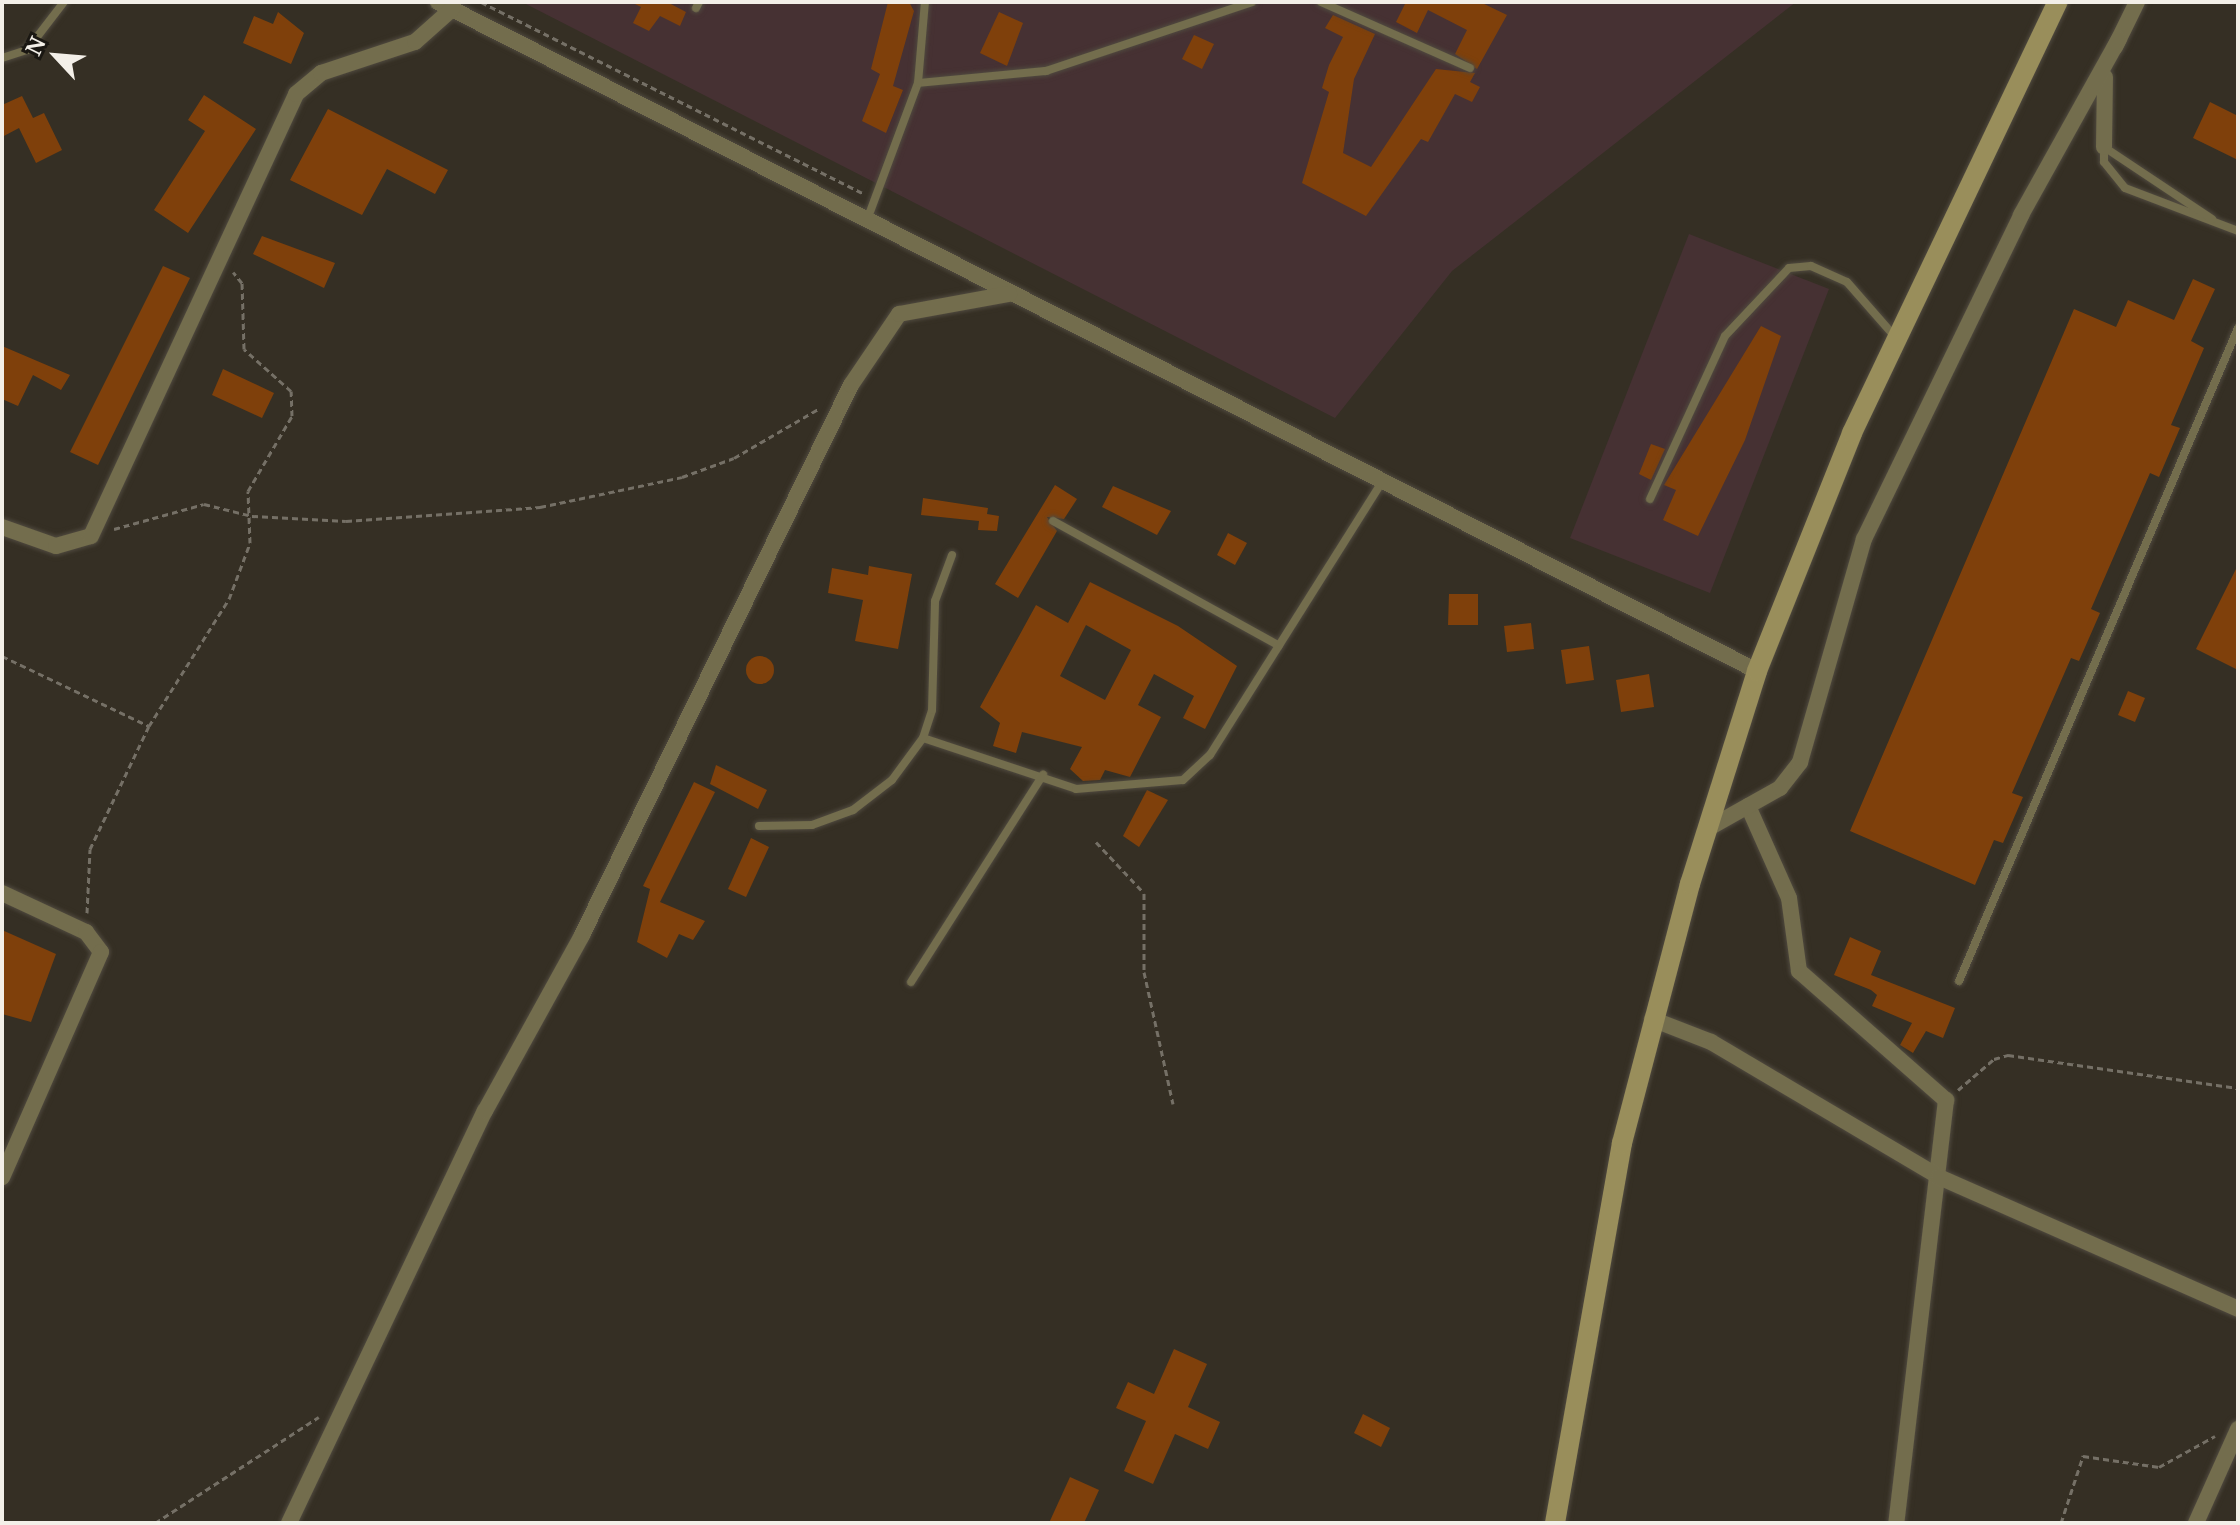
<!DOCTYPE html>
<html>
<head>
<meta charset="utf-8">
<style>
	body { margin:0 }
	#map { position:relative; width:2240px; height:1525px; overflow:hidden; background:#352f24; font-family:"Noto Serif",serif }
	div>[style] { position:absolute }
	.education>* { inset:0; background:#463133 }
	.building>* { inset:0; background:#7f400b }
	.round { border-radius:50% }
	.path>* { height:3px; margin-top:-1.5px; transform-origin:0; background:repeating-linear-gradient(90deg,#757066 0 6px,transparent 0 10px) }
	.roads { filter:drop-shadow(0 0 2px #504a3f) drop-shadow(0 0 2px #504a3f) }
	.service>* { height:8px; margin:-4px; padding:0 4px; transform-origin:4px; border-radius:4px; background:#736d4d }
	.minor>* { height:16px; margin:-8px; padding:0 8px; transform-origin:8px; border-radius:8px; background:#736d4d }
	.secondary>* { height:20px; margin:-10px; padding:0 10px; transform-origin:10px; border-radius:10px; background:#998e5b }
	span { translate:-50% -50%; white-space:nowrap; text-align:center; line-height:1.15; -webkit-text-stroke:7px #1a1712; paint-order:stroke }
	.frame { position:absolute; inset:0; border:4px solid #f3efe8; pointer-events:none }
	.north { position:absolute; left:16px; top:16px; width:80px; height:80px; -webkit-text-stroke:6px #1a1712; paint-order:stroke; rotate:296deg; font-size:22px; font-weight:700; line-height:32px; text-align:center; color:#f3efe8 }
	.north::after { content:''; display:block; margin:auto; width:28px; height:36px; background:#f3efe8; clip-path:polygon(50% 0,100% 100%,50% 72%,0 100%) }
</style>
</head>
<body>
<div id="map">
	<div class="education">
		<div style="clip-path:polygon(522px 2px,1796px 2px,1452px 271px,1335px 418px)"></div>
		<div style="clip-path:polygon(1689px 234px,1829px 289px,1710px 593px,1570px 538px)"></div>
	</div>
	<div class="building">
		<div style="clip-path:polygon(631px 2px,667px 2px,686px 12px,680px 26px,660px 16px,649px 31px,633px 23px,641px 7px)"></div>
		<div style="clip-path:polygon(888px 2px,909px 2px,914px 11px,893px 86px,903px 90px,886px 133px,862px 121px,880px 74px,871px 69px)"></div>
		<div style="clip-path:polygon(1406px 2px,1480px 2px,1507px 15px,1477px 69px,1455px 54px,1467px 30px,1428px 10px,1417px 33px,1396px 22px)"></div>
		<div style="clip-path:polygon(278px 12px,304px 33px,291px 64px,243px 43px,254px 16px,273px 24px)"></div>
		<div style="clip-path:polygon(999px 12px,1023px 23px,1007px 66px,980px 53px)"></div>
		<div style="clip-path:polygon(1333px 15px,1375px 34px,1354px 79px,1343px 153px,1371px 167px,1436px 69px,1475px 73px,1470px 82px,1480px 87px,1472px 102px,1455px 94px,1428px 142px,1421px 139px,1366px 216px,1302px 183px,1329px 92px,1322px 88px,1329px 65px,1343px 37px,1325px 28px)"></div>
		<div style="clip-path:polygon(1194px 35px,1214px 44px,1202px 69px,1182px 59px)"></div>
		<div style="clip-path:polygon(204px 95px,256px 129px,188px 233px,154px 210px,205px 131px,188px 120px)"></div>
		<div style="clip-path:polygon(22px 96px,33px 118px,44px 113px,62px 150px,36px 163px,19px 128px,2px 137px,2px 105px)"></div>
		<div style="clip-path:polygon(2210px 102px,2238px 116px,2238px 160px,2193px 138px)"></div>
		<div style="clip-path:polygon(328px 109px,448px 170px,435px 194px,387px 169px,362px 215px,290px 180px)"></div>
		<div style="clip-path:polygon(262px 236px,335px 263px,324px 288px,253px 254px)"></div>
		<div style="clip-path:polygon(163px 266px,190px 278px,98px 465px,70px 452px)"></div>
		<div style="clip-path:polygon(2193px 279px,2215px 289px,2191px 341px,2204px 348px,2171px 425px,2180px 428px,2159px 477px,2150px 473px,2091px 609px,2100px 613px,2079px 661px,2071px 658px,2012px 793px,2023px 797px,2003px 843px,1994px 840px,1975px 885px,1850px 831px,2074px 309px,2116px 327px,2128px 300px,2174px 320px)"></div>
		<div style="clip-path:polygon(1761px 326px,1781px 336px,1745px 440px,1698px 536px,1663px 520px,1676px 490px,1664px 485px)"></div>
		<div style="clip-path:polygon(2px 346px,70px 375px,61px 390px,33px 375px,18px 406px,2px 399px)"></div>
		<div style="clip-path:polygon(223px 369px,274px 393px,262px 418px,212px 395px)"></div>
		<div style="clip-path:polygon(1651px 444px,1665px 449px,1651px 480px,1639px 474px)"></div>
		<div style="clip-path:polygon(1055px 485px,1077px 499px,1064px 519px,1047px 517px,1057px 531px,1018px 598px,995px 584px)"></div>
		<div style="clip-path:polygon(1113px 486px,1171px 511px,1157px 535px,1102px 507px)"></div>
		<div style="clip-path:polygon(923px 498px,988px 508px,987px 514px,999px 516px,997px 531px,978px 530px,979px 521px,921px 515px)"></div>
		<div style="clip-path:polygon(1228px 533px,1247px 543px,1235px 565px,1217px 555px)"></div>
		<div style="clip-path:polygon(2238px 565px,2238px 670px,2196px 649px)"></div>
		<div style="clip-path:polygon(869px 566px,912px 574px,898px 649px,855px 641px,863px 600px,828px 593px,832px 568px,868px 575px)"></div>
		<div style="clip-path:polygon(evenodd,1090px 582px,1178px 626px,1237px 666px,1205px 729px,1183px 718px,1194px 696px,1154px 674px,1138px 705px,1161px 717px,1130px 777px,1105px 770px,1100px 780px,1083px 781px,1070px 769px,1082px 747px,1022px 732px,1016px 753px,993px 746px,1000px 723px,980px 707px,1036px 605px,1068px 623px,1090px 582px,1086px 625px,1131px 650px,1105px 700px,1060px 676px,1086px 625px)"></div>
		<div style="clip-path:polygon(1449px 594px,1478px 594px,1478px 625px,1448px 625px)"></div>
		<div style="clip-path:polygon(1531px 623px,1534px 649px,1507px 652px,1504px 626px)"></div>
		<div style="clip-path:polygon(1589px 646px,1594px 680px,1566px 684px,1561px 650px)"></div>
		<div class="round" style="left:746px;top:656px;width:28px;height:28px"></div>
		<div style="clip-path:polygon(1649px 674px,1654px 707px,1621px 712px,1616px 680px)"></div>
		<div style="clip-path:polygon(2128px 691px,2145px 698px,2135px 722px,2118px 715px)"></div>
		<div style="clip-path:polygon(716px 765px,767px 790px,758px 809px,710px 784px)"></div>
		<div style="clip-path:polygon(694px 782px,715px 792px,660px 902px,705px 921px,693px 940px,679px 934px,667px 958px,637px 942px,650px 889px,643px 886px)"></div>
		<div style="clip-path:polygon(1147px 790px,1168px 800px,1139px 847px,1123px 836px)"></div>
		<div style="clip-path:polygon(751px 838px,769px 847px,746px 897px,728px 889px)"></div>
		<div style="clip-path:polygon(2px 930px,56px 954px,31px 1022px,2px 1014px)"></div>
		<div style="clip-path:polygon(1850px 937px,1881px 951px,1871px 975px,1955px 1008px,1943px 1038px,1926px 1031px,1913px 1053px,1900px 1045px,1912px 1023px,1872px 1006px,1877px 995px,1871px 990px,1834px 975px)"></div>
		<div style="clip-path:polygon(1174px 1349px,1207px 1364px,1188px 1407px,1220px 1422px,1208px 1449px,1175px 1434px,1153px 1484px,1124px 1471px,1146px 1421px,1116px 1408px,1128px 1382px,1154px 1394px)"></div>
		<div style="clip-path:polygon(1363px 1414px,1390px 1428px,1381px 1447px,1354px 1433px)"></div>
		<div style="clip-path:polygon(1070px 1477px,1099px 1490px,1084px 1523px,1049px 1523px)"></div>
	</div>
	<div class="path">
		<div style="left:481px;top:2px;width:428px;rotate:26.6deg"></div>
		<div style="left:114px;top:529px;width:93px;rotate:-15.5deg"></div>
		<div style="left:204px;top:504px;width:49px;rotate:14deg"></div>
		<div style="left:252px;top:516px;width:94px;rotate:3deg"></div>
		<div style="left:346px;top:521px;width:195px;rotate:-4.1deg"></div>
		<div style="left:540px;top:507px;width:145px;rotate:-11.9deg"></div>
		<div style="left:682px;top:477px;width:55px;rotate:-20.1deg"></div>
		<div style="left:734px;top:458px;width:99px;rotate:-30.2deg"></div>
		<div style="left:2px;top:656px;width:163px;rotate:25.5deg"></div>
		<div style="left:1096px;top:842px;width:70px;rotate:46.7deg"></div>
		<div style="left:1144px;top:893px;width:79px;rotate:90deg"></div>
		<div style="left:1144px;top:972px;width:135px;rotate:77.6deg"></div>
		<div style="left:87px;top:913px;width:64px;rotate:-87.3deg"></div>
		<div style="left:90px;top:849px;width:136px;rotate:-64.4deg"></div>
		<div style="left:149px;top:726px;width:150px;rotate:-57.8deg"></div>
		<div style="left:229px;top:599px;width:60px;rotate:-69.4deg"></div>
		<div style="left:250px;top:543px;width:52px;rotate:-92.2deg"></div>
		<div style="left:248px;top:491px;width:87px;rotate:-59.6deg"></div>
		<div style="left:292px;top:416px;width:25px;rotate:-92deg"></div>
		<div style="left:291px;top:391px;width:63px;rotate:-138.2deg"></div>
		<div style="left:244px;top:349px;width:66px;rotate:-91.7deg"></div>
		<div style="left:242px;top:283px;width:14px;rotate:-129deg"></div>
		<div style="left:1958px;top:1090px;width:48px;rotate:-40.7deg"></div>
		<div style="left:1994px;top:1059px;width:15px;rotate:-16deg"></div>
		<div style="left:2008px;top:1055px;width:232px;rotate:8.2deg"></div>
		<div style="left:155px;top:1523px;width:195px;rotate:-32.9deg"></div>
		<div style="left:2061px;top:1523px;width:71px;rotate:-71.8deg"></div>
		<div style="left:2083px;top:1456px;width:77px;rotate:8.2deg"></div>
		<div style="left:2159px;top:1467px;width:64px;rotate:-29deg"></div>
	</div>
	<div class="roads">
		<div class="service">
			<div style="left:1321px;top:2px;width:163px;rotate:23.9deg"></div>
			<div style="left:696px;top:8px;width:7px;rotate:-63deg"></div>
			<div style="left:2px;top:58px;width:26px;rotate:-18deg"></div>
			<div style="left:27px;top:50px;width:61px;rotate:-52.4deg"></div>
			<div style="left:918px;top:83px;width:129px;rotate:-5.4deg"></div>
			<div style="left:1046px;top:71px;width:217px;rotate:-18.5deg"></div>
			<div style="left:2104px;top:147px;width:15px;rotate:90deg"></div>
			<div style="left:2104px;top:162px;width:33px;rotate:51deg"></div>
			<div style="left:2125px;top:188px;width:121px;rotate:20.8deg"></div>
			<div style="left:2104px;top:147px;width:130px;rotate:33.7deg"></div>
			<div style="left:867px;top:220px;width:146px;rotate:-69.6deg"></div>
			<div style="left:918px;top:83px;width:81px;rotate:-85.1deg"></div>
			<div style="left:1650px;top:499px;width:179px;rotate:-65.3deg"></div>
			<div style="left:1725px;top:336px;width:93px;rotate:-46.7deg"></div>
			<div style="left:1789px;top:268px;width:22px;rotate:-5deg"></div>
			<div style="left:1811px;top:266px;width:39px;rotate:24deg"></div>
			<div style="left:1847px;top:282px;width:74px;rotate:48.8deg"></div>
			<div style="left:1053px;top:521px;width:258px;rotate:28.9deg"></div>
			<div style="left:923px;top:738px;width:161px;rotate:18.4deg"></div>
			<div style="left:1076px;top:789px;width:107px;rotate:-4.8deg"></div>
			<div style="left:1183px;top:780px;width:37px;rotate:-43deg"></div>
			<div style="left:1210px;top:755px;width:323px;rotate:-57.8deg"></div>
			<div style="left:759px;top:826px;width:53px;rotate:-1.1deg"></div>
			<div style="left:812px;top:825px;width:44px;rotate:-20.1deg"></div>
			<div style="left:853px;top:810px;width:49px;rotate:-37.6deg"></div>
			<div style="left:892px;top:780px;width:52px;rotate:-53.6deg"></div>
			<div style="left:923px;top:738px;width:29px;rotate:-72deg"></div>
			<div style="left:932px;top:710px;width:109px;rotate:-88.4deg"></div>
			<div style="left:935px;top:601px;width:49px;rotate:-69.7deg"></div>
			<div style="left:1959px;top:981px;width:710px;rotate:-66.86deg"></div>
			<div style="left:911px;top:982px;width:246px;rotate:-57.5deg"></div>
		</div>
		<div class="minor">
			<div style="left:438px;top:2px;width:1479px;rotate:26.89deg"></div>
			<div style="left:2115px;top:47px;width:50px;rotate:-63.9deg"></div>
			<div style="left:2104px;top:147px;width:70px;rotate:-89.2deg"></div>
			<div style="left:2px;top:527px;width:57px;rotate:19.4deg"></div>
			<div style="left:56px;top:546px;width:36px;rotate:-16deg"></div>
			<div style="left:91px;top:536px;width:487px;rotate:-65.1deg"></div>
			<div style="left:296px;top:94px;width:33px;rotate:-40deg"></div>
			<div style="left:321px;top:73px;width:99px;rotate:-18.3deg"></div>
			<div style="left:415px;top:42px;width:50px;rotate:-41.7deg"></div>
			<div style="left:1748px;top:806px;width:101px;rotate:66deg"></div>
			<div style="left:1789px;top:898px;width:74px;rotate:82.2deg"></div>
			<div style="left:1799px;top:971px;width:196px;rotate:41.3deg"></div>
			<div style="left:1946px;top:1100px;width:426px;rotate:96.7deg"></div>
			<div style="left:1707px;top:829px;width:84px;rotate:-29.3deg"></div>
			<div style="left:1780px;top:788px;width:33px;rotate:-52deg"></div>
			<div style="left:1800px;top:762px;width:232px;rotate:-74deg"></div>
			<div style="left:1864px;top:539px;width:360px;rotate:-64.1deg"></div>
			<div style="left:2021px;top:215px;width:201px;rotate:-60.9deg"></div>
			<div style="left:2px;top:893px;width:93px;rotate:24.9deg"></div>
			<div style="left:86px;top:932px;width:25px;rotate:53deg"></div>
			<div style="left:101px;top:952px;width:246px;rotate:113.7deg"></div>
			<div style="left:1652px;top:1019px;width:63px;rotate:21.3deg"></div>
			<div style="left:1711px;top:1042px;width:265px;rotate:30.6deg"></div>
			<div style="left:1939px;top:1177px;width:327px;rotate:23.8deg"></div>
			<div style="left:289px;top:1523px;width:456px;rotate:-64.6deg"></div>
			<div style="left:485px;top:1111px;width:201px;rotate:-61.1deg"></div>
			<div style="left:582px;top:935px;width:612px;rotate:-63.94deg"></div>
			<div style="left:851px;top:385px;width:86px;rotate:-55.9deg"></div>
			<div style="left:899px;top:314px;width:112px;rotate:-10.3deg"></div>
			<div style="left:2196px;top:1523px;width:103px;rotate:-65.9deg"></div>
		</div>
		<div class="secondary">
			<div style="left:1555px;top:1523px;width:386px;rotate:-80deg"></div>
			<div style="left:1622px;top:1143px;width:268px;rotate:-75.3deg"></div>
			<div style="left:1690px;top:884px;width:223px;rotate:-72.5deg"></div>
			<div style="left:1757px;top:671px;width:256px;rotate:-68.2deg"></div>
			<div style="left:1852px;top:433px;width:478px;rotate:-64.5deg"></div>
		</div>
	</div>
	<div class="frame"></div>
	<div class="north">N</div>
</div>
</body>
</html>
